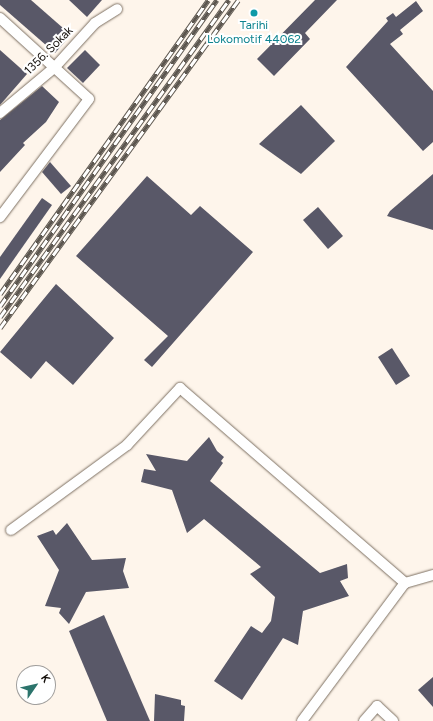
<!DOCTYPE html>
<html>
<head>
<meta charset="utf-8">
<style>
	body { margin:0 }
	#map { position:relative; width:433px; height:721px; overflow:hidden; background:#fef5eb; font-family:Figtree,sans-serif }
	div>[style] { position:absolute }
	.building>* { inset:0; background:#595868 }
	.roads { filter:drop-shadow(0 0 1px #7d7062) drop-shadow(0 0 1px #7d7062) }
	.minor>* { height:10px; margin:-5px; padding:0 5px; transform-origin:5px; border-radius:5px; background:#fff }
	.rail>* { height:4.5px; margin-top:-2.25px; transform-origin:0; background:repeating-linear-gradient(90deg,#fff 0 9px,#5c564f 0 18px); box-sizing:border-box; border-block:1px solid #5c564f }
	.dots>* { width:11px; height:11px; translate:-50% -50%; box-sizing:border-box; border:2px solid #fff; border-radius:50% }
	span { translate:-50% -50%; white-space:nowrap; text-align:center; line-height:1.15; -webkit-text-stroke:4px #fff; paint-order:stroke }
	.culture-label { font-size:12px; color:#0d838f }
	.street-label { font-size:12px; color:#140f0a }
	.north { position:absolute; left:16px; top:665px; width:40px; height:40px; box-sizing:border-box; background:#fff; border:1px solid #a19f9d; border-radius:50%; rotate:56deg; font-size:11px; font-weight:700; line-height:16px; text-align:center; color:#140f0a }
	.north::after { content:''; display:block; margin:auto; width:14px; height:18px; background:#2c746c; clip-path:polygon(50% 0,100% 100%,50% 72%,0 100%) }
</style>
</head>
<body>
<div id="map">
	<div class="building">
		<div style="clip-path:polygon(0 0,31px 0,71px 35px,55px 53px,0 5px)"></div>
		<div style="clip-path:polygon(69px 0,102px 0,87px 17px)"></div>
		<div style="clip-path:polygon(315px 0,337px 0,305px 33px,310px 39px,274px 76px,257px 59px)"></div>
		<div style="clip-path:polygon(416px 1px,423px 11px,400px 30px,403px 34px,390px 44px,433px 91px,433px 142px,423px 151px,346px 67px,388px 21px,386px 18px,393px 13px,396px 17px)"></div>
		<div style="clip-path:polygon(0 50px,27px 74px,0 105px)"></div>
		<div style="clip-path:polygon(85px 50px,100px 65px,83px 83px,67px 68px)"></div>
		<div style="clip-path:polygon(42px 86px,59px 102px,46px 122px,23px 143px,25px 145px,0 172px,0 120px)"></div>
		<div style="clip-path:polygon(301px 105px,335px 141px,301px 174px,259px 144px)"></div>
		<div style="clip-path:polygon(50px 162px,71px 186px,61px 194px,42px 172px)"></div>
		<div style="clip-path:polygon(433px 174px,433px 230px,387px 216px,390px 211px)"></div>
		<div style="clip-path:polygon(147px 176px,191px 215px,200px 206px,253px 252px,152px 367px,144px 360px,168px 336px,76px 256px)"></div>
		<div style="clip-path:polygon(42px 198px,52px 205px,0 279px,0 257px)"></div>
		<div style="clip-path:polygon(318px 207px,343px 236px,328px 249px,303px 220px)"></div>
		<div style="clip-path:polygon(56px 284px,114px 338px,73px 385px,46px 361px,31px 379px,0 352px)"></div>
		<div style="clip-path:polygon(392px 348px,410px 376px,396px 385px,378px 357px)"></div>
		<div style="clip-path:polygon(209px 437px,217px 451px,224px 457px,221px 461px,223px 463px,210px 481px,320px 573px,347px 564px,348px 578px,340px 581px,349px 596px,303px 611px,298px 645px,283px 638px,242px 700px,214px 681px,251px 626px,262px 633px,271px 621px,275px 597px,250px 574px,261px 567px,204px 519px,187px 533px,172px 490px,141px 482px,144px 469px,156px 471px,146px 454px,187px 461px)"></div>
		<div style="clip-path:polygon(67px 523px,92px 560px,126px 558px,123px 571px,129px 588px,86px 592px,69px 624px,59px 613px,61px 608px,45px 606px,59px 570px,37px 536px,53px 530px,56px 535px)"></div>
		<div style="clip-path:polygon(104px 615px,150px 721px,107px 721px,69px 631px)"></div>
		<div style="clip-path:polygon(433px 677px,433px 707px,418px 690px)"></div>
		<div style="clip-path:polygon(155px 694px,181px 700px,181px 705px,185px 706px,184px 721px,154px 721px)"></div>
	</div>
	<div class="roads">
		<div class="minor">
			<div style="left:0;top:18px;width:120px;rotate:42.3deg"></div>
			<div style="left:89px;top:99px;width:148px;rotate:127deg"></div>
			<div style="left:0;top:113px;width:72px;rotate:-39.9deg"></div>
			<div style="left:55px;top:67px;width:59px;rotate:-47.7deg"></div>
			<div style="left:95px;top:23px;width:26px;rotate:-32deg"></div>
			<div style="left:11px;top:530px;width:144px;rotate:-36.2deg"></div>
			<div style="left:127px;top:445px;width:78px;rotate:-47.1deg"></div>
			<div style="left:180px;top:388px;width:298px;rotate:40.9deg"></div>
			<div style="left:302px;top:721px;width:172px;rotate:-53.3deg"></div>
			<div style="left:405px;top:583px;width:29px;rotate:-16deg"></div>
			<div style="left:364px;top:721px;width:20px;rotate:-49deg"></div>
			<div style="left:377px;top:706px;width:22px;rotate:43deg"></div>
		</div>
	</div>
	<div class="rail">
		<div style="left:0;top:294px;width:360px;rotate:-54.7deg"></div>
		<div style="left:0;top:306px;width:375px;rotate:-54.7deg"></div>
		<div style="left:0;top:317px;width:391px;rotate:-54.2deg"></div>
		<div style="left:0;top:328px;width:405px;rotate:-54deg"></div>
	</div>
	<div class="dots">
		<div style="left:254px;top:13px;background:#0f9aa8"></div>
	</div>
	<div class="culture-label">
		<span style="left:254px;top:33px">Tarihi<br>Lokomotif 44062</span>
	</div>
	<div class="street-label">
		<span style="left:49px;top:51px;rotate:-45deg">1356. Sokak</span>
	</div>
	<div class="north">K</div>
</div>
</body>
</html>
